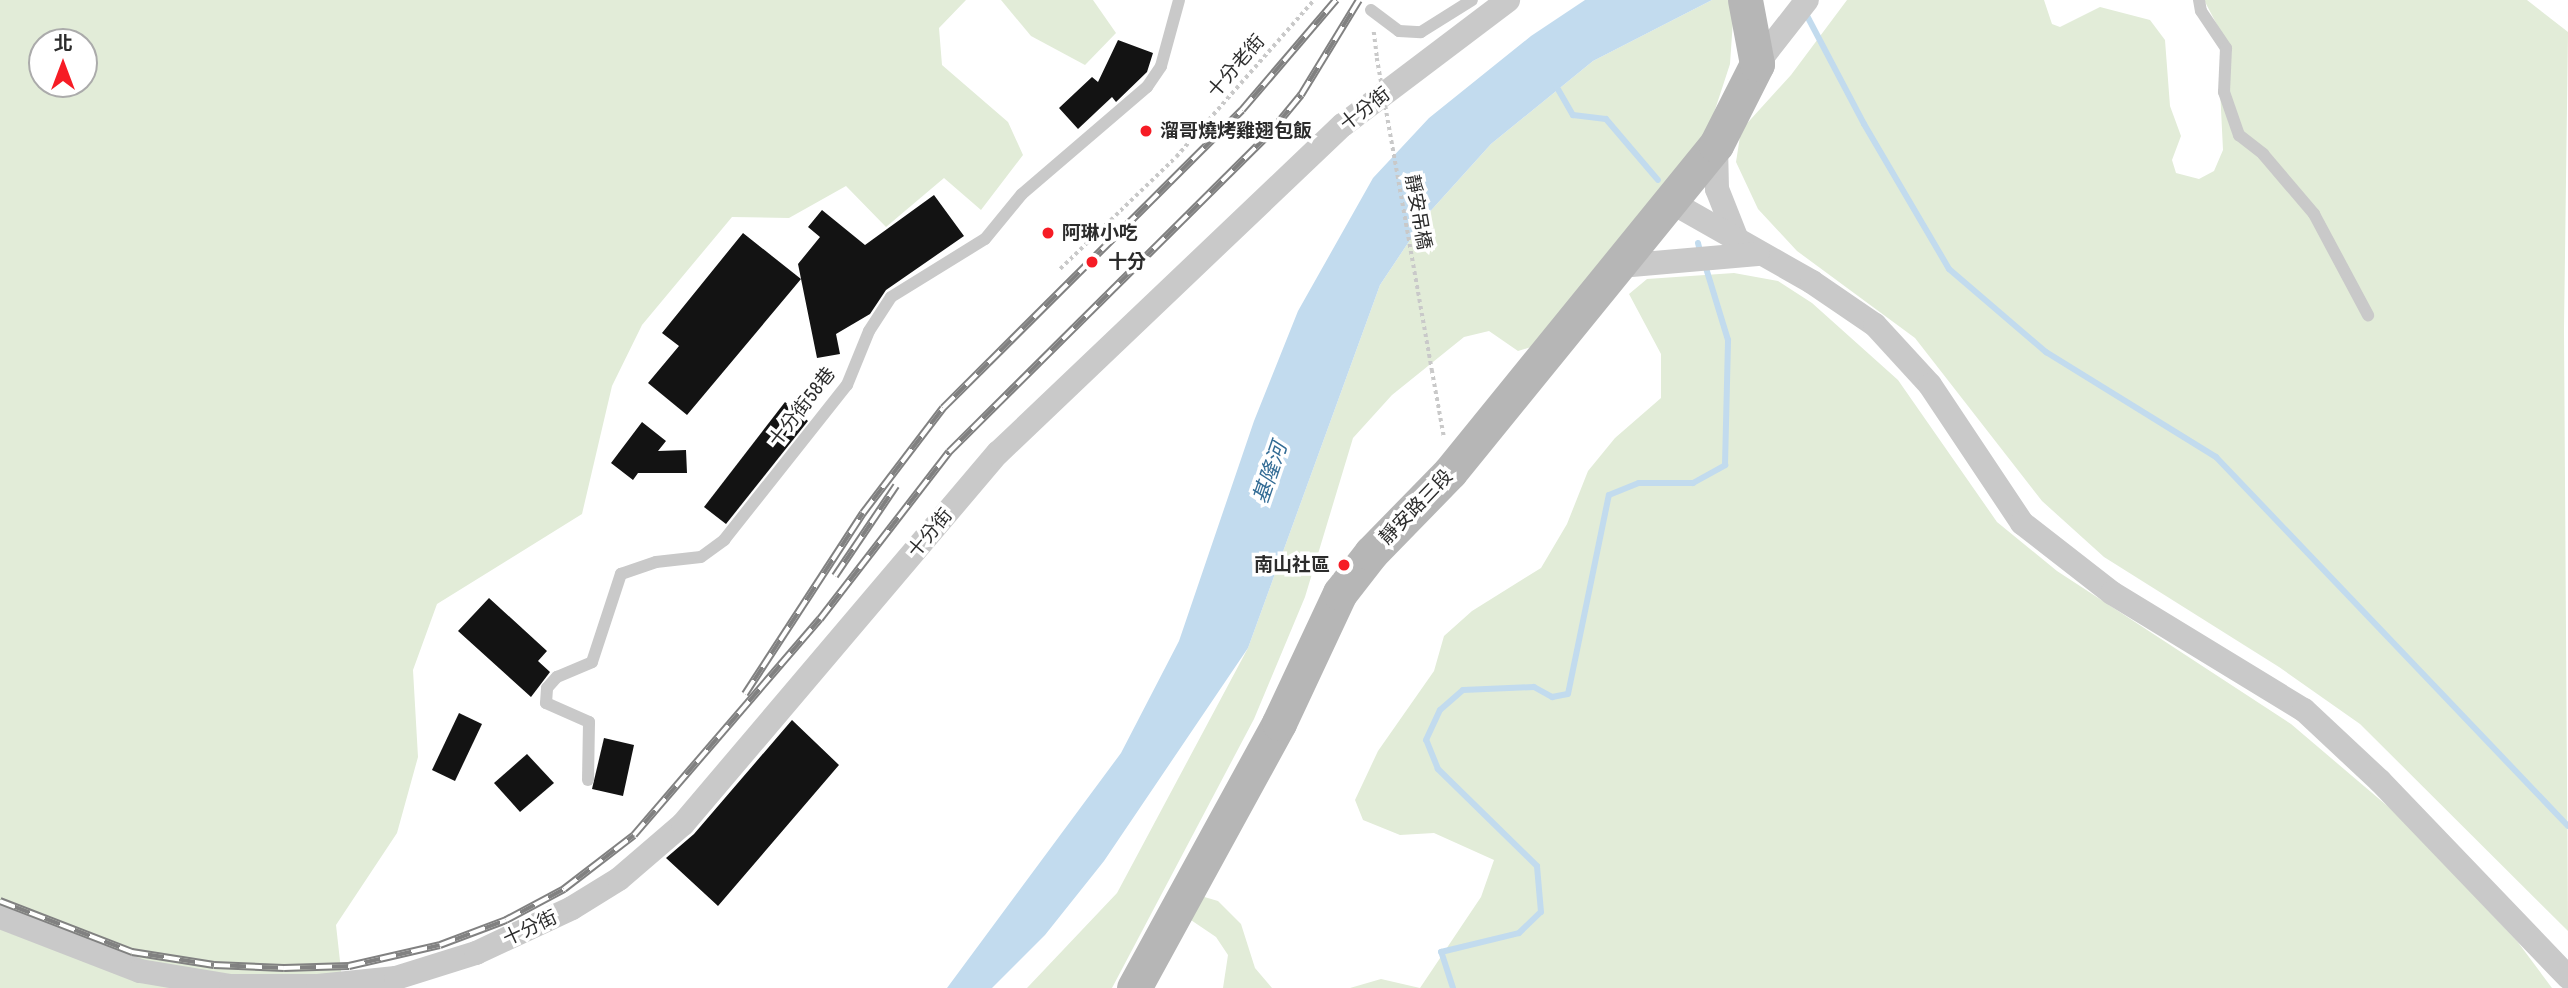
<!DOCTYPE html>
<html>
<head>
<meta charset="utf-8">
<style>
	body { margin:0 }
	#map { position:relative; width:2568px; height:988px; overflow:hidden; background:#fff; font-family:"Roboto Condensed","Noto Sans TC",sans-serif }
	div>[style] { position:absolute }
	.green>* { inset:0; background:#e2ecd8 }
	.water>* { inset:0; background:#c2dbee }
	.stream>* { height:6px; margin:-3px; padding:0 3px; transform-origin:3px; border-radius:3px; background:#c2dbee }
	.building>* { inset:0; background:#131313 }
	.path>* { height:3.5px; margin-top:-1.75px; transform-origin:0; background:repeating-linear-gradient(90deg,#c9c9c9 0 3.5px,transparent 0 7px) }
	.lane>* { height:12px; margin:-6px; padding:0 6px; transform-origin:6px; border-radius:6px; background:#c9c9c9 }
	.street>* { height:24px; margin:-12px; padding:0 12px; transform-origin:12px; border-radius:12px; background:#c9c9c9 }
	.secondary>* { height:35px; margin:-17.5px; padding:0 17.5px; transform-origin:17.5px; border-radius:17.5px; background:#b6b6b6 }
	.rail>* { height:8px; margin-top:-4px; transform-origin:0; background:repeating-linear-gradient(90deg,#fff 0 16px,#818181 0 32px); box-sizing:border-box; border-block:2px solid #818181 }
	.path-bridge>* { height:3.5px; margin-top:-1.75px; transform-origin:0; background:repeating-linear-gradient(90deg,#c9c9c9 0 3.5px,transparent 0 7px) }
	.dots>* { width:19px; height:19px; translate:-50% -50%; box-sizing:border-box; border:4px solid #fff; border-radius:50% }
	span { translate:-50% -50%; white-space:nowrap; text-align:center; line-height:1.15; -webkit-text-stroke:7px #fff; paint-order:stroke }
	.street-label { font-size:19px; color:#2c2c2c }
	.poi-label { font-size:19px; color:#2c2c2c; font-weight:700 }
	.left { translate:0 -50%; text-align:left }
	.right { translate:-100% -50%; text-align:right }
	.water-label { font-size:21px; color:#336c95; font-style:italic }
	.north { position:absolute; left:28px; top:28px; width:70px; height:70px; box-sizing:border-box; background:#fff; border:2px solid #ababab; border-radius:50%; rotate:0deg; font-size:19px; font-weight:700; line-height:28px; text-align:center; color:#2c2c2c }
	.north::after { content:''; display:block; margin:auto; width:24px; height:32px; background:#f61c25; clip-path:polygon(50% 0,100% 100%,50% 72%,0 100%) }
</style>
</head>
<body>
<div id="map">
	<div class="green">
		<div style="clip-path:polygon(evenodd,0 0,966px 0,939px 28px,942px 65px,1008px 122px,1023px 155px,981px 210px,944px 178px,886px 227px,846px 186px,789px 218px,732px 217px,642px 325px,612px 386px,582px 514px,437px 604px,413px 670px,418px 757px,397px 833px,336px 925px,343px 988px,0 988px,0 0,42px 42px,84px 42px,84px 84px,42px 84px,42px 42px)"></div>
		<div style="clip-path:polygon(1001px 0,1093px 0,1116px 33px,1085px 65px,1031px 36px)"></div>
		<div style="clip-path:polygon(1712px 0,1728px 0,1733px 20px,1730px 64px,1711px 122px,1678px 182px,1531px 347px,1518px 351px,1489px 331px,1464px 337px,1392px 395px,1353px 438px,1305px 597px,1254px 719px,1112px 988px,1027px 988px,1117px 893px,1248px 648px,1380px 285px,1426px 216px,1491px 144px,1593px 61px)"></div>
		<div style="clip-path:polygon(1847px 0,2044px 0,2052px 24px,2060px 27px,2100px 7px,2150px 20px,2165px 40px,2170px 106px,2181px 136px,2172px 160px,2176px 173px,2199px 179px,2214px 171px,2223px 150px,2220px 89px,2225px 40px,2204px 0,2527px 0,2568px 32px,2564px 330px,2568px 931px,2360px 724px,2279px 667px,2104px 557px,2042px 501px,1915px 338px,1797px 251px,1758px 209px,1736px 162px,1741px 130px,1791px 75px)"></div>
		<div style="clip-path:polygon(1734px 273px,1778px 281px,1812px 303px,1898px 380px,1997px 522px,2057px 571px,2291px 724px,2398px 815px,2517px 941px,2552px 988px,1350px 988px,1381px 979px,1420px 988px,1481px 897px,1494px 860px,1434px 833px,1400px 835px,1363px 820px,1355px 800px,1378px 751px,1434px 671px,1444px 636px,1472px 611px,1541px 568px,1567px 524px,1588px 471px,1615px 438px,1661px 398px,1661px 354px,1629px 294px,1647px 279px)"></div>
		<div style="clip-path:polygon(1201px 896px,1218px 901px,1241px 924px,1255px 968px,1272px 988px,1223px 988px,1228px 955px,1216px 937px,1185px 916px)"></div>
	</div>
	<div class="water">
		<div style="clip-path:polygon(1585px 0,1712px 0,1593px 61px,1491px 144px,1426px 216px,1380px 285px,1248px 648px,1104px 861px,1045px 935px,992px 988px,947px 988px,1121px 753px,1179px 641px,1254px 421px,1298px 311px,1373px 178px,1429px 118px,1531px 36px)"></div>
	</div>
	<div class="stream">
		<div style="left:1805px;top:12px;width:127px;rotate:62.2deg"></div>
		<div style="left:1864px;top:124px;width:168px;rotate:59.6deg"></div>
		<div style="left:1949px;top:269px;width:128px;rotate:40.6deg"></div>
		<div style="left:2046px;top:352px;width:200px;rotate:31.7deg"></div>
		<div style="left:2216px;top:457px;width:510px;rotate:46.35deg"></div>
		<div style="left:1555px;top:84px;width:36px;rotate:60deg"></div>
		<div style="left:1573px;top:115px;width:33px;rotate:7deg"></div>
		<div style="left:1606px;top:119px;width:80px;rotate:49.6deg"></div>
		<div style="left:1698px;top:243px;width:12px;rotate:76deg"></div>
		<div style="left:1453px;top:988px;width:38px;rotate:-108deg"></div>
		<div style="left:1441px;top:952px;width:80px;rotate:-13.7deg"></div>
		<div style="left:1519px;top:933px;width:30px;rotate:-44deg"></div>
		<div style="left:1541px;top:912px;width:46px;rotate:-95deg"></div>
		<div style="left:1537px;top:866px;width:139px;rotate:-135.6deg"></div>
		<div style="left:1438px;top:769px;width:31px;rotate:-112deg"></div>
		<div style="left:1426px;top:740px;width:33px;rotate:-65deg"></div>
		<div style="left:1440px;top:710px;width:30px;rotate:-41deg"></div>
		<div style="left:1463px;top:690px;width:71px;rotate:-2.4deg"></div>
		<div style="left:1534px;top:687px;width:21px;rotate:29deg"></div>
		<div style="left:1552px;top:697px;width:16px;rotate:-11deg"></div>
		<div style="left:1568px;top:694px;width:203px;rotate:-78.4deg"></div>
		<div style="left:1609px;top:495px;width:32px;rotate:-22deg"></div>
		<div style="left:1639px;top:483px;width:54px"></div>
		<div style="left:1693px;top:483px;width:37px;rotate:-29deg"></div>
		<div style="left:1725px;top:465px;width:125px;rotate:-88.6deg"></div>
		<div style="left:1728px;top:340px;width:78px;rotate:-107deg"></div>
	</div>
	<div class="building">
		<div style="clip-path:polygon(1118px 40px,1153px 53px,1147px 72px,1116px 102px,1112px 97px,1078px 129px,1059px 108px,1092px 77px,1098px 82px)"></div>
		<div style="clip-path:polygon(934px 195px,964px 236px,886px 290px,870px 314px,836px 334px,840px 354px,817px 358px,798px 264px,820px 237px,808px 227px,822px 210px,865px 245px)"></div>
		<div style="clip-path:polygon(743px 233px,801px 279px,687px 415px,648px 383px,679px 346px,662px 333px)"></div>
		<div style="clip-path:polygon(785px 402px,808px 421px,726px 524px,704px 507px)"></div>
		<div style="clip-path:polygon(642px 422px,666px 441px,658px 451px,686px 450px,687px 473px,638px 473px,633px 480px,611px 463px)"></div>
		<div style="clip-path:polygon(489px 598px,547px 651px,538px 661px,550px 672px,531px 697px,458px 631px)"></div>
		<div style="clip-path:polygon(459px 713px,482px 724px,455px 781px,432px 770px)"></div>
		<div style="clip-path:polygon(792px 720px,839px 765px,718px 906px,666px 858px,694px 834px)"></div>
		<div style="clip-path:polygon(604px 738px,634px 745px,623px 796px,592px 789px)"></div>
		<div style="clip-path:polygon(527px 754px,554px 783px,520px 812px,494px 783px)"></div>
	</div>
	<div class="path">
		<div style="left:1374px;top:32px;width:26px;rotate:83deg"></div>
		<div style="left:1060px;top:269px;width:161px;rotate:-44deg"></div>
		<div style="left:1176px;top:157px;width:209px;rotate:-48.7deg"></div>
		<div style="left:1432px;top:370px;width:68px;rotate:79.8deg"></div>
	</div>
	<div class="lane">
		<div style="left:2199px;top:0;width:11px;rotate:80deg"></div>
		<div style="left:2201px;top:11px;width:45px;rotate:56deg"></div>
		<div style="left:2226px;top:48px;width:44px;rotate:92.6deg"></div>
		<div style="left:2224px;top:92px;width:46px;rotate:70.8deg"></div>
		<div style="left:2239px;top:135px;width:31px;rotate:38deg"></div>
		<div style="left:2263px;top:154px;width:79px;rotate:49.6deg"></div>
		<div style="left:2314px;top:214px;width:115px;rotate:61.9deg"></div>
		<div style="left:1371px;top:10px;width:35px;rotate:37deg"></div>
		<div style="left:1399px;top:31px;width:22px;rotate:3deg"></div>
		<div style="left:1421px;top:32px;width:60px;rotate:-32.1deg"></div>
		<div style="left:588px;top:780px;width:58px;rotate:-89deg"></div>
		<div style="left:589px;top:722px;width:47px;rotate:-156.2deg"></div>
		<div style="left:546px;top:703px;width:15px;rotate:-86deg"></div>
		<div style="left:547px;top:688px;width:15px;rotate:-48deg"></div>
		<div style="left:557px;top:677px;width:38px;rotate:-23deg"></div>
		<div style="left:592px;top:662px;width:93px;rotate:-71.8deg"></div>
		<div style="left:621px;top:574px;width:37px;rotate:-19deg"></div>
		<div style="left:656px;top:562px;width:45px;rotate:-6.3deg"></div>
		<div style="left:701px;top:557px;width:29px;rotate:-36deg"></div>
		<div style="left:724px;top:540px;width:198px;rotate:-51.6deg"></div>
		<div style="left:847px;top:385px;width:58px;rotate:-67.8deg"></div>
		<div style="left:869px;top:331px;width:40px;rotate:-57.1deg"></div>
		<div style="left:891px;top:297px;width:110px;rotate:-31.7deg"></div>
		<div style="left:985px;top:239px;width:58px;rotate:-50.6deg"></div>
		<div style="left:1022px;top:194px;width:165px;rotate:-40.6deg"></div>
		<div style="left:1147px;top:87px;width:25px;rotate:-56deg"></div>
		<div style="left:1161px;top:66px;width:68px;rotate:-74.7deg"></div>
	</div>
	<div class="street">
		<div style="left:1757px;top:64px;width:81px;rotate:-52deg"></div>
		<div style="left:1716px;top:145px;width:44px;rotate:88.7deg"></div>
		<div style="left:1717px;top:189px;width:57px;rotate:68.4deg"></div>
		<div style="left:1673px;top:203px;width:160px;rotate:29.6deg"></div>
		<div style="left:1812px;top:282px;width:76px;rotate:34.3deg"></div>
		<div style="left:1875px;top:325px;width:81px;rotate:47.5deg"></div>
		<div style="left:1930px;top:385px;width:166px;rotate:56.3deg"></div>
		<div style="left:2022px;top:523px;width:114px;rotate:37.9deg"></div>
		<div style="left:2112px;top:593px;width:225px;rotate:31.4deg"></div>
		<div style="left:2304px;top:710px;width:104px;rotate:43.1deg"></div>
		<div style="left:2380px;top:781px;width:272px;rotate:46.2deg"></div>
		<div style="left:1620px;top:266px;width:138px;rotate:-5deg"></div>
		<div style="left:0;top:917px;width:150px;rotate:21.1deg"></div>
		<div style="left:140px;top:971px;width:92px;rotate:9.4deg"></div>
		<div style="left:231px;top:986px;width:87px"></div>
		<div style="left:318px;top:986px;width:78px;rotate:-5.9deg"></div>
		<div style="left:396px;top:978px;width:84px;rotate:-17.4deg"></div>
		<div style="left:476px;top:953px;width:106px;rotate:-25.1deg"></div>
		<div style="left:572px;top:908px;width:55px;rotate:-31.7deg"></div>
		<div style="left:619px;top:879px;width:84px;rotate:-40.7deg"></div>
		<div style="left:683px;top:824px;width:487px;rotate:-49.7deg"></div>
		<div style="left:998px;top:453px;width:476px;rotate:-43.6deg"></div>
		<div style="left:1343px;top:125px;width:207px;rotate:-37.1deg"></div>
	</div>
	<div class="secondary">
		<div style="left:1134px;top:988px;width:302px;rotate:-61.3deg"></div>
		<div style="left:1279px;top:723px;width:144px;rotate:-64.9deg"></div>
		<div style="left:1340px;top:593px;width:51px;rotate:-52.2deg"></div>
		<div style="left:1371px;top:553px;width:113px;rotate:-45.7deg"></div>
		<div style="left:1450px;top:472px;width:422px;rotate:-50.9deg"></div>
		<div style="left:1716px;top:145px;width:91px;rotate:-63.2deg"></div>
		<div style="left:1757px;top:64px;width:65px;rotate:-100.6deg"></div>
	</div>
	<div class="rail">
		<div style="left:835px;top:576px;width:109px;rotate:-55.9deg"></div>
		<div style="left:745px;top:694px;width:216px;rotate:-56.9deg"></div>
		<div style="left:863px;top:513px;width:132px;rotate:-52.7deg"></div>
		<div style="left:943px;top:408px;width:422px;rotate:-44.9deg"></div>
		<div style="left:1242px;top:110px;width:145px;rotate:-49.5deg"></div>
		<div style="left:0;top:901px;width:142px;rotate:21.1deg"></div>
		<div style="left:132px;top:952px;width:83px;rotate:9deg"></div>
		<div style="left:214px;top:965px;width:70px;rotate:2.5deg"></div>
		<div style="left:284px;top:968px;width:65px;rotate:-1.8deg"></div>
		<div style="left:349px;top:966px;width:93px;rotate:-13deg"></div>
		<div style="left:440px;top:945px;width:71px;rotate:-20.7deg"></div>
		<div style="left:506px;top:920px;width:66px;rotate:-28.1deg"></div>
		<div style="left:564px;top:889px;width:88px;rotate:-37.6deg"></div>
		<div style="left:634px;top:835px;width:285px;rotate:-49.3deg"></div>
		<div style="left:820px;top:619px;width:211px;rotate:-52.3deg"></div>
		<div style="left:949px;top:452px;width:450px;rotate:-44.8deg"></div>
		<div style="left:1268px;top:135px;width:52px;rotate:-50.5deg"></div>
		<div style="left:1301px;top:95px;width:111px;rotate:-58.6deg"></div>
	</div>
	<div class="path-bridge">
		<div style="left:1377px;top:58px;width:317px;rotate:80deg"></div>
	</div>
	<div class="dots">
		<div style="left:1146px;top:131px;background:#f61c25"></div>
		<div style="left:1048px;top:233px;background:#f61c25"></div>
		<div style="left:1092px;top:262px;background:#f61c25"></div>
		<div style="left:1344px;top:565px;background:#f61c25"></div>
	</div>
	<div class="street-label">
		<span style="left:1236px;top:66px;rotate:-49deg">十分老街</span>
		<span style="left:1365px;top:109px;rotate:-38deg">十分街</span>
		<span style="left:1418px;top:212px;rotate:80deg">靜安吊橋</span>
		<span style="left:802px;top:407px;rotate:-52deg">十分街58巷</span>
		<span style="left:1416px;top:507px;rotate:-46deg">靜安路三段</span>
		<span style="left:930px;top:533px;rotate:-50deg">十分街</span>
		<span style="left:530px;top:928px;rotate:-25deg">十分街</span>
	</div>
	<div class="poi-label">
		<span class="left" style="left:1160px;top:131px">溜哥燒烤雞翅包飯</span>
		<span class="left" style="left:1062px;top:233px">阿琳小吃</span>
		<span class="left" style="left:1108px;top:262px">十分</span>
		<span class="right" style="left:1330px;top:565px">南山社區</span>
	</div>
	<div class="water-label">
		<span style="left:1270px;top:473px;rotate:-71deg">基隆河</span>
	</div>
	<div class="north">北</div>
</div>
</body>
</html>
